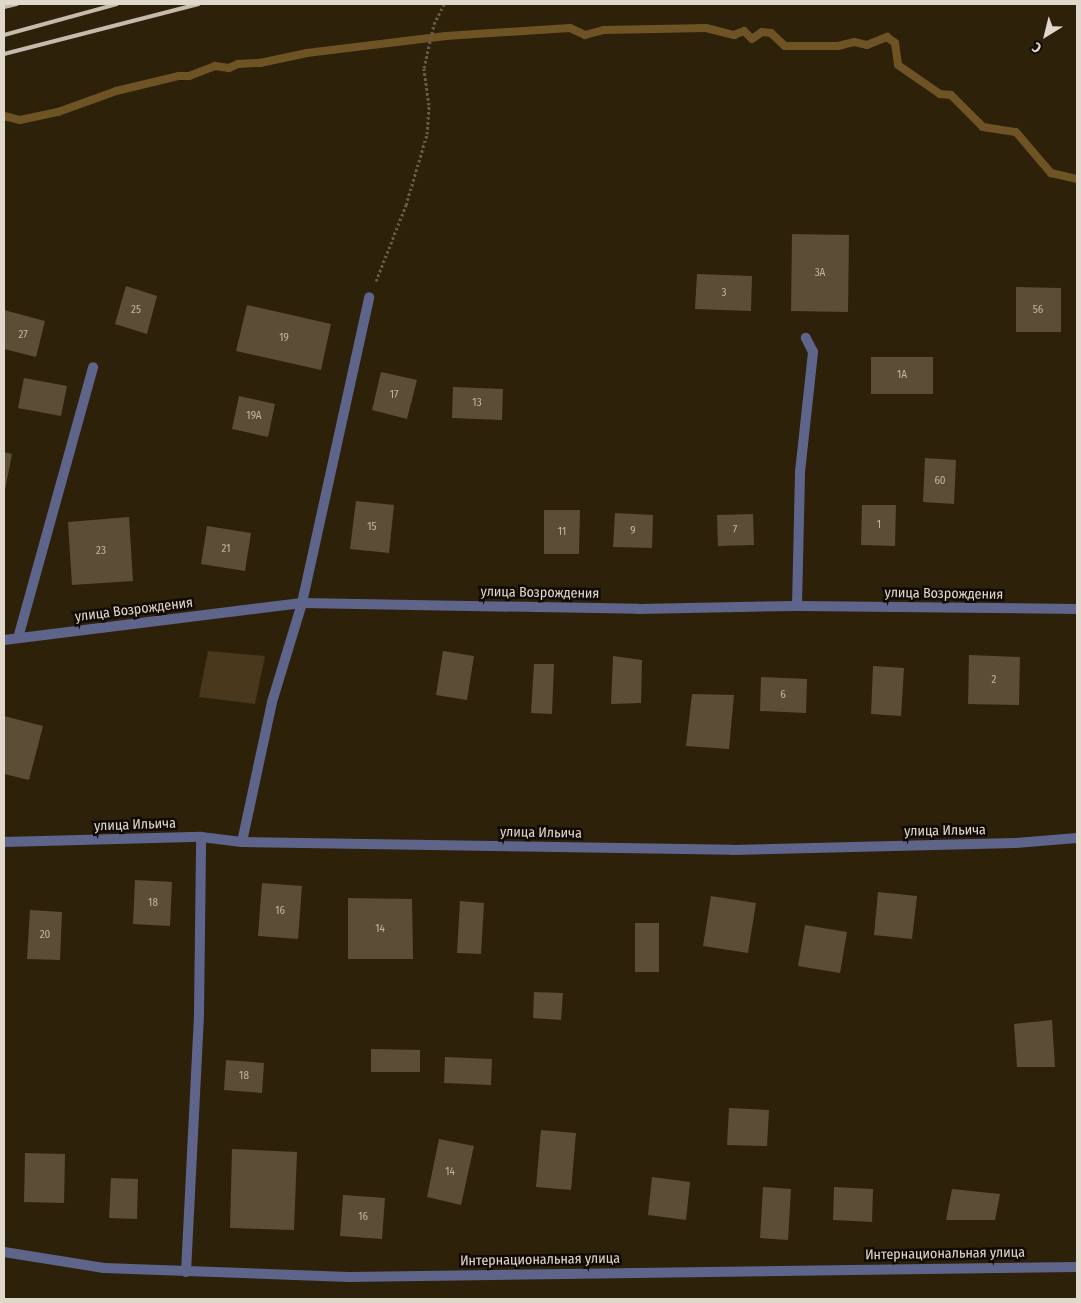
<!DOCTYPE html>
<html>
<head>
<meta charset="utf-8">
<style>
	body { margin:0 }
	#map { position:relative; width:1081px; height:1303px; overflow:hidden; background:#2e210a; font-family:"Fira Sans Condensed",sans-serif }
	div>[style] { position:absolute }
	.green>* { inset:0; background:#49381b }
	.stream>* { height:8px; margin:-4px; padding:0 4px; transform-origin:4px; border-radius:4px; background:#6e5324 }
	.building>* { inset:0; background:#5c4d36 }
	.path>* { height:3px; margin-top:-1.5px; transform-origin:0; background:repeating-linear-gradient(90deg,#675b48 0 2.5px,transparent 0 5px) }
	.service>* { height:10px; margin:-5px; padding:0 5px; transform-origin:5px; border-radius:5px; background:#5f648a }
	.minor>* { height:10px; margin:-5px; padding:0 5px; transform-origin:5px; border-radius:5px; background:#5f648a }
	.rail>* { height:4px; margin:-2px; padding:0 2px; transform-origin:2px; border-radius:2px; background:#c4bbad }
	span { translate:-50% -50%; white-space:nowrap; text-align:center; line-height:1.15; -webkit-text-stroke:5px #110b04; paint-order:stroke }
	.number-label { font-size:11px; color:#bfb5a6 }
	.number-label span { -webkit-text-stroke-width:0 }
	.street-label { font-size:14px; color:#e0d8cb }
	.frame { position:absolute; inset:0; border:5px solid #e0d8cb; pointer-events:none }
	.north { position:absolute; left:1021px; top:10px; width:50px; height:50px; -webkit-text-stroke:4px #110b04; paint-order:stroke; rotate:216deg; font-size:14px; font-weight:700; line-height:20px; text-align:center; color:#e0d8cb }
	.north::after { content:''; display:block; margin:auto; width:18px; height:22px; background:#e0d8cb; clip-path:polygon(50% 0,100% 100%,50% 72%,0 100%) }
</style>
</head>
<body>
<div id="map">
	<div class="green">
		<div style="clip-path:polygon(208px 651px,265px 656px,255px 704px,199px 697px)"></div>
	</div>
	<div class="stream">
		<div style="left:4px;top:116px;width:16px;rotate:14deg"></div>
		<div style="left:20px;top:120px;width:39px;rotate:-12deg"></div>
		<div style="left:58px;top:112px;width:62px;rotate:-19.9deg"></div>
		<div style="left:116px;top:91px;width:65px;rotate:-13.4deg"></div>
		<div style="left:179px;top:76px;width:10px"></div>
		<div style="left:189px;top:76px;width:28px;rotate:-21deg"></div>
		<div style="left:215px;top:66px;width:14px;rotate:8deg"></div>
		<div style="left:229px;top:68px;width:10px;rotate:-24deg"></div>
		<div style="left:238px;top:64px;width:22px;rotate:-3deg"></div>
		<div style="left:260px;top:63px;width:48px;rotate:-12deg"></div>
		<div style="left:307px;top:53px;width:140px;rotate:-7deg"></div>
		<div style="left:446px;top:36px;width:124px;rotate:-3.7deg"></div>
		<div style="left:570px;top:28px;width:17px;rotate:25deg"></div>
		<div style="left:585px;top:35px;width:20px;rotate:-15deg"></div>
		<div style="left:604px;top:30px;width:102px;rotate:-1.1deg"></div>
		<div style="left:706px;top:28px;width:29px;rotate:14deg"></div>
		<div style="left:734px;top:35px;width:11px;rotate:-22deg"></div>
		<div style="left:744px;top:31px;width:11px;rotate:45deg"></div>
		<div style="left:752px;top:39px;width:12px;rotate:-35deg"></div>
		<div style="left:762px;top:32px;width:9px;rotate:6deg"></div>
		<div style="left:771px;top:33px;width:19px;rotate:43deg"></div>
		<div style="left:785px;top:46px;width:53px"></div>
		<div style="left:838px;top:46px;width:16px;rotate:-14deg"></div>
		<div style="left:854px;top:42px;width:13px;rotate:13deg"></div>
		<div style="left:867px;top:45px;width:22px;rotate:-22deg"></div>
		<div style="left:887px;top:37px;width:10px;rotate:37deg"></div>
		<div style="left:895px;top:43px;width:22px;rotate:82deg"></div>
		<div style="left:898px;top:65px;width:51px;rotate:34.6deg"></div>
		<div style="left:940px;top:94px;width:11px;rotate:5deg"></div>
		<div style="left:951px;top:95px;width:45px;rotate:45deg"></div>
		<div style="left:983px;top:127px;width:33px;rotate:9deg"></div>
		<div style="left:1016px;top:132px;width:54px;rotate:49.5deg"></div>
		<div style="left:1051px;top:173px;width:27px;rotate:13deg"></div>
	</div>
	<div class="building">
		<div style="clip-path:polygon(792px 234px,849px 235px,848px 312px,791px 311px)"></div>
		<div style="clip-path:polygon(697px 274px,752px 276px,751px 311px,695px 309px)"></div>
		<div style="clip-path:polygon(126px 286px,157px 296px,147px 334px,115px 324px)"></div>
		<div style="clip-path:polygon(1016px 287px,1061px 288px,1061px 332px,1016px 332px)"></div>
		<div style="clip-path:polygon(247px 305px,331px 324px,321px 370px,236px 351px)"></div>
		<div style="clip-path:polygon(4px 310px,45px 321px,36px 357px,4px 349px)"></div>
		<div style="clip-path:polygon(871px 357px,933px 357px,933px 394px,871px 394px)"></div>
		<div style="clip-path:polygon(381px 372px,417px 380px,407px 419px,372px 410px)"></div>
		<div style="clip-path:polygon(24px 378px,67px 386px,61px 416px,18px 408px)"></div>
		<div style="clip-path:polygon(453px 387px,503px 389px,502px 420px,452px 418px)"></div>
		<div style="clip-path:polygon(239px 396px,275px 404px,268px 437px,232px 429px)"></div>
		<div style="clip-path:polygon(4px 452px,12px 454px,5px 490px,4px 490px)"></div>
		<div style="clip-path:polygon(925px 458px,956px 460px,954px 504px,923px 502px)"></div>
		<div style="clip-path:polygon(356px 501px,394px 505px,389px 553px,350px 549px)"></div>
		<div style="clip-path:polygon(862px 505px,896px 505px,895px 546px,861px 545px)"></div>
		<div style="clip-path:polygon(544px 510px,580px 510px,579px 554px,544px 554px)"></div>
		<div style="clip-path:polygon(615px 513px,653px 515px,652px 548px,613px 547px)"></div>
		<div style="clip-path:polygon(753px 514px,754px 545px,718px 546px,717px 515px)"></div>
		<div style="clip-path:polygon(129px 517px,133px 581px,72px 585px,68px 522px)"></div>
		<div style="clip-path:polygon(207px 526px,251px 533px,245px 571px,201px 564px)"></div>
		<div style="clip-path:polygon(443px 651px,474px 656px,467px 700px,436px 695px)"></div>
		<div style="clip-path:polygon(969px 655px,1020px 657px,1019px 705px,968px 704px)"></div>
		<div style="clip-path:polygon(613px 656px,642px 660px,641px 703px,611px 704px)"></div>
		<div style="clip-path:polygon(534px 664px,554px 664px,552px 714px,531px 713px)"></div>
		<div style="clip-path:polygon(873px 666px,904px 668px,901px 716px,871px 714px)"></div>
		<div style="clip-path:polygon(761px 677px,807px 679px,806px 713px,760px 711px)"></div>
		<div style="clip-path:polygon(692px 694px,734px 695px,729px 749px,686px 746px)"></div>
		<div style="clip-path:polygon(4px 716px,43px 726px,29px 780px,4px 774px)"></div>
		<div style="clip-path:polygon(135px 880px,172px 882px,170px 926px,133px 924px)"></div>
		<div style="clip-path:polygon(262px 883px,302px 886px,298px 939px,258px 936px)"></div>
		<div style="clip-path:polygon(878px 892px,917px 896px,912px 939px,874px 935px)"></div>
		<div style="clip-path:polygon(711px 896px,756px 903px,748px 953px,703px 946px)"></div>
		<div style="clip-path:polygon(348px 898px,412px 899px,413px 959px,348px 959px)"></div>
		<div style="clip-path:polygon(460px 901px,484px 903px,481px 954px,457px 953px)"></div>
		<div style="clip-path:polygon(30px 910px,62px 912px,60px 960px,27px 959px)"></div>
		<div style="clip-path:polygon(635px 923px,659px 923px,659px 972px,635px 972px)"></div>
		<div style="clip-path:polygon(805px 925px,847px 932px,840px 973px,798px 966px)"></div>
		<div style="clip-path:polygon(534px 992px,563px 993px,561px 1020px,533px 1018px)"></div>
		<div style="clip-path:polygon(1052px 1020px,1055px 1067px,1017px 1067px,1014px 1024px)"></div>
		<div style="clip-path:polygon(371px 1049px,420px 1050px,420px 1072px,371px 1072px)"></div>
		<div style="clip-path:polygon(445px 1057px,492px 1059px,491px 1085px,444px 1083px)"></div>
		<div style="clip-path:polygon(226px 1060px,264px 1063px,262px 1093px,224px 1090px)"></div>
		<div style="clip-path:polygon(729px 1108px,769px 1110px,767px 1146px,727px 1145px)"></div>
		<div style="clip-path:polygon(541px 1130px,576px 1133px,571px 1190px,536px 1187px)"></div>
		<div style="clip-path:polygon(439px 1139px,474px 1146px,461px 1205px,427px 1197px)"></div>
		<div style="clip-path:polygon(232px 1149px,297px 1152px,294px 1230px,230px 1228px)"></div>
		<div style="clip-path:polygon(25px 1153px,65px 1154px,64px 1203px,24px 1202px)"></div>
		<div style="clip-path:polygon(652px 1177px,690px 1182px,686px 1220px,648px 1215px)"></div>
		<div style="clip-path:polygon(111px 1178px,138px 1179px,137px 1219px,109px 1218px)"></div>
		<div style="clip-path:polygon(763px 1187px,791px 1189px,788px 1240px,760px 1238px)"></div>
		<div style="clip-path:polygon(834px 1187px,873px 1189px,872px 1222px,833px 1220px)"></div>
		<div style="clip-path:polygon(952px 1189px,1000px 1194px,995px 1220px,946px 1220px)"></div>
		<div style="clip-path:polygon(343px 1195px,385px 1198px,382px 1239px,340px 1236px)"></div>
	</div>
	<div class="path">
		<div style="left:376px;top:281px;width:82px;rotate:-68.5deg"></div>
		<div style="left:406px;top:205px;width:74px;rotate:-73.5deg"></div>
		<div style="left:427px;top:134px;width:29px;rotate:-86deg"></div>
		<div style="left:429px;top:105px;width:37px;rotate:-98deg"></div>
		<div style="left:424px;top:68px;width:45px;rotate:-77.2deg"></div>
		<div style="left:434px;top:24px;width:22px;rotate:-63deg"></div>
	</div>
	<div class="service">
		<div style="left:302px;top:603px;width:313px;rotate:-77.6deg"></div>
		<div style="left:797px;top:606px;width:134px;rotate:-88.7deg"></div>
		<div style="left:800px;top:472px;width:121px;rotate:-83.8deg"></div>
		<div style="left:813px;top:352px;width:16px;rotate:-117deg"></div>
		<div style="left:18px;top:638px;width:281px;rotate:-74.5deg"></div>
	</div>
	<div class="minor">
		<div style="left:4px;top:640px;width:300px;rotate:-7.1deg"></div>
		<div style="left:302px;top:603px;width:336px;rotate:1deg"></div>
		<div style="left:638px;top:609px;width:159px;rotate:-1.1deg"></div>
		<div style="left:797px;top:606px;width:280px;rotate:0.6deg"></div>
		<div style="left:4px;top:842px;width:197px;rotate:-1.5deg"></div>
		<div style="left:201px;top:837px;width:41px;rotate:7deg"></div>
		<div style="left:242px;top:842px;width:490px;rotate:0.9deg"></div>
		<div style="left:732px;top:850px;width:283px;rotate:-1.4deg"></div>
		<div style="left:1015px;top:843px;width:62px;rotate:-4.6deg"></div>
		<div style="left:242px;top:842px;width:143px;rotate:-77.9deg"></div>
		<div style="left:272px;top:702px;width:103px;rotate:-73.1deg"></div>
		<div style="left:4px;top:1252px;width:101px;rotate:9.1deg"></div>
		<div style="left:104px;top:1268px;width:245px;rotate:2.1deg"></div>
		<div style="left:349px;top:1277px;width:728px;rotate:-0.79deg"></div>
		<div style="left:186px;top:1272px;width:259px;rotate:-87.1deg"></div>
		<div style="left:199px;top:1013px;width:176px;rotate:-89.3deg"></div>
	</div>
	<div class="rail">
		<div style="left:4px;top:7px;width:13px;rotate:-13deg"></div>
		<div style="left:4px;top:35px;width:117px;rotate:-15.3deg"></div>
		<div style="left:4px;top:54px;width:201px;rotate:-14.4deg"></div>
	</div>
	<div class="number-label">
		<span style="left:820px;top:273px">3А</span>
		<span style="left:724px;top:293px">3</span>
		<span style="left:136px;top:310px">25</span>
		<span style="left:1038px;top:310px">56</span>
		<span style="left:23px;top:335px">27</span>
		<span style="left:284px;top:338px">19</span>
		<span style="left:902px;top:375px">1А</span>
		<span style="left:394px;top:395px">17</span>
		<span style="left:477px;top:403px">13</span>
		<span style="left:254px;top:416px">19А</span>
		<span style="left:940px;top:481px">60</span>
		<span style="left:879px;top:525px">1</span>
		<span style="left:372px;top:527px">15</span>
		<span style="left:735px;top:530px">7</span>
		<span style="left:633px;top:531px">9</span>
		<span style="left:562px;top:532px">11</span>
		<span style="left:226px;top:549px">21</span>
		<span style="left:101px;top:551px">23</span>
		<span style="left:994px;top:680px">2</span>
		<span style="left:783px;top:695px">6</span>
		<span style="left:153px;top:903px">18</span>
		<span style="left:280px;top:911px">16</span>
		<span style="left:380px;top:929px">14</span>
		<span style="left:45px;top:935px">20</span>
		<span style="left:244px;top:1076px">18</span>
		<span style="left:450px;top:1172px">14</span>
		<span style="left:363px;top:1217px">16</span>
	</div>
	<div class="street-label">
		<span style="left:540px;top:593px;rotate:1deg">улица Возрождения</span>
		<span style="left:944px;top:594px;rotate:1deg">улица Возрождения</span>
		<span style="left:134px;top:610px;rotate:-7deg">улица Возрождения</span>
		<span style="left:135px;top:825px;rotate:-2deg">улица Ильича</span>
		<span style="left:945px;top:831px;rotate:-1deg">улица Ильича</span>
		<span style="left:541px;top:833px;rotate:1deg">улица Ильича</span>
		<span style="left:945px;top:1254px;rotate:-1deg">Интернациональная улица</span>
		<span style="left:540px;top:1260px;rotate:-1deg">Интернациональная улица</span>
	</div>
	<div class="frame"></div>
	<div class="north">С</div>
</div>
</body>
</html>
